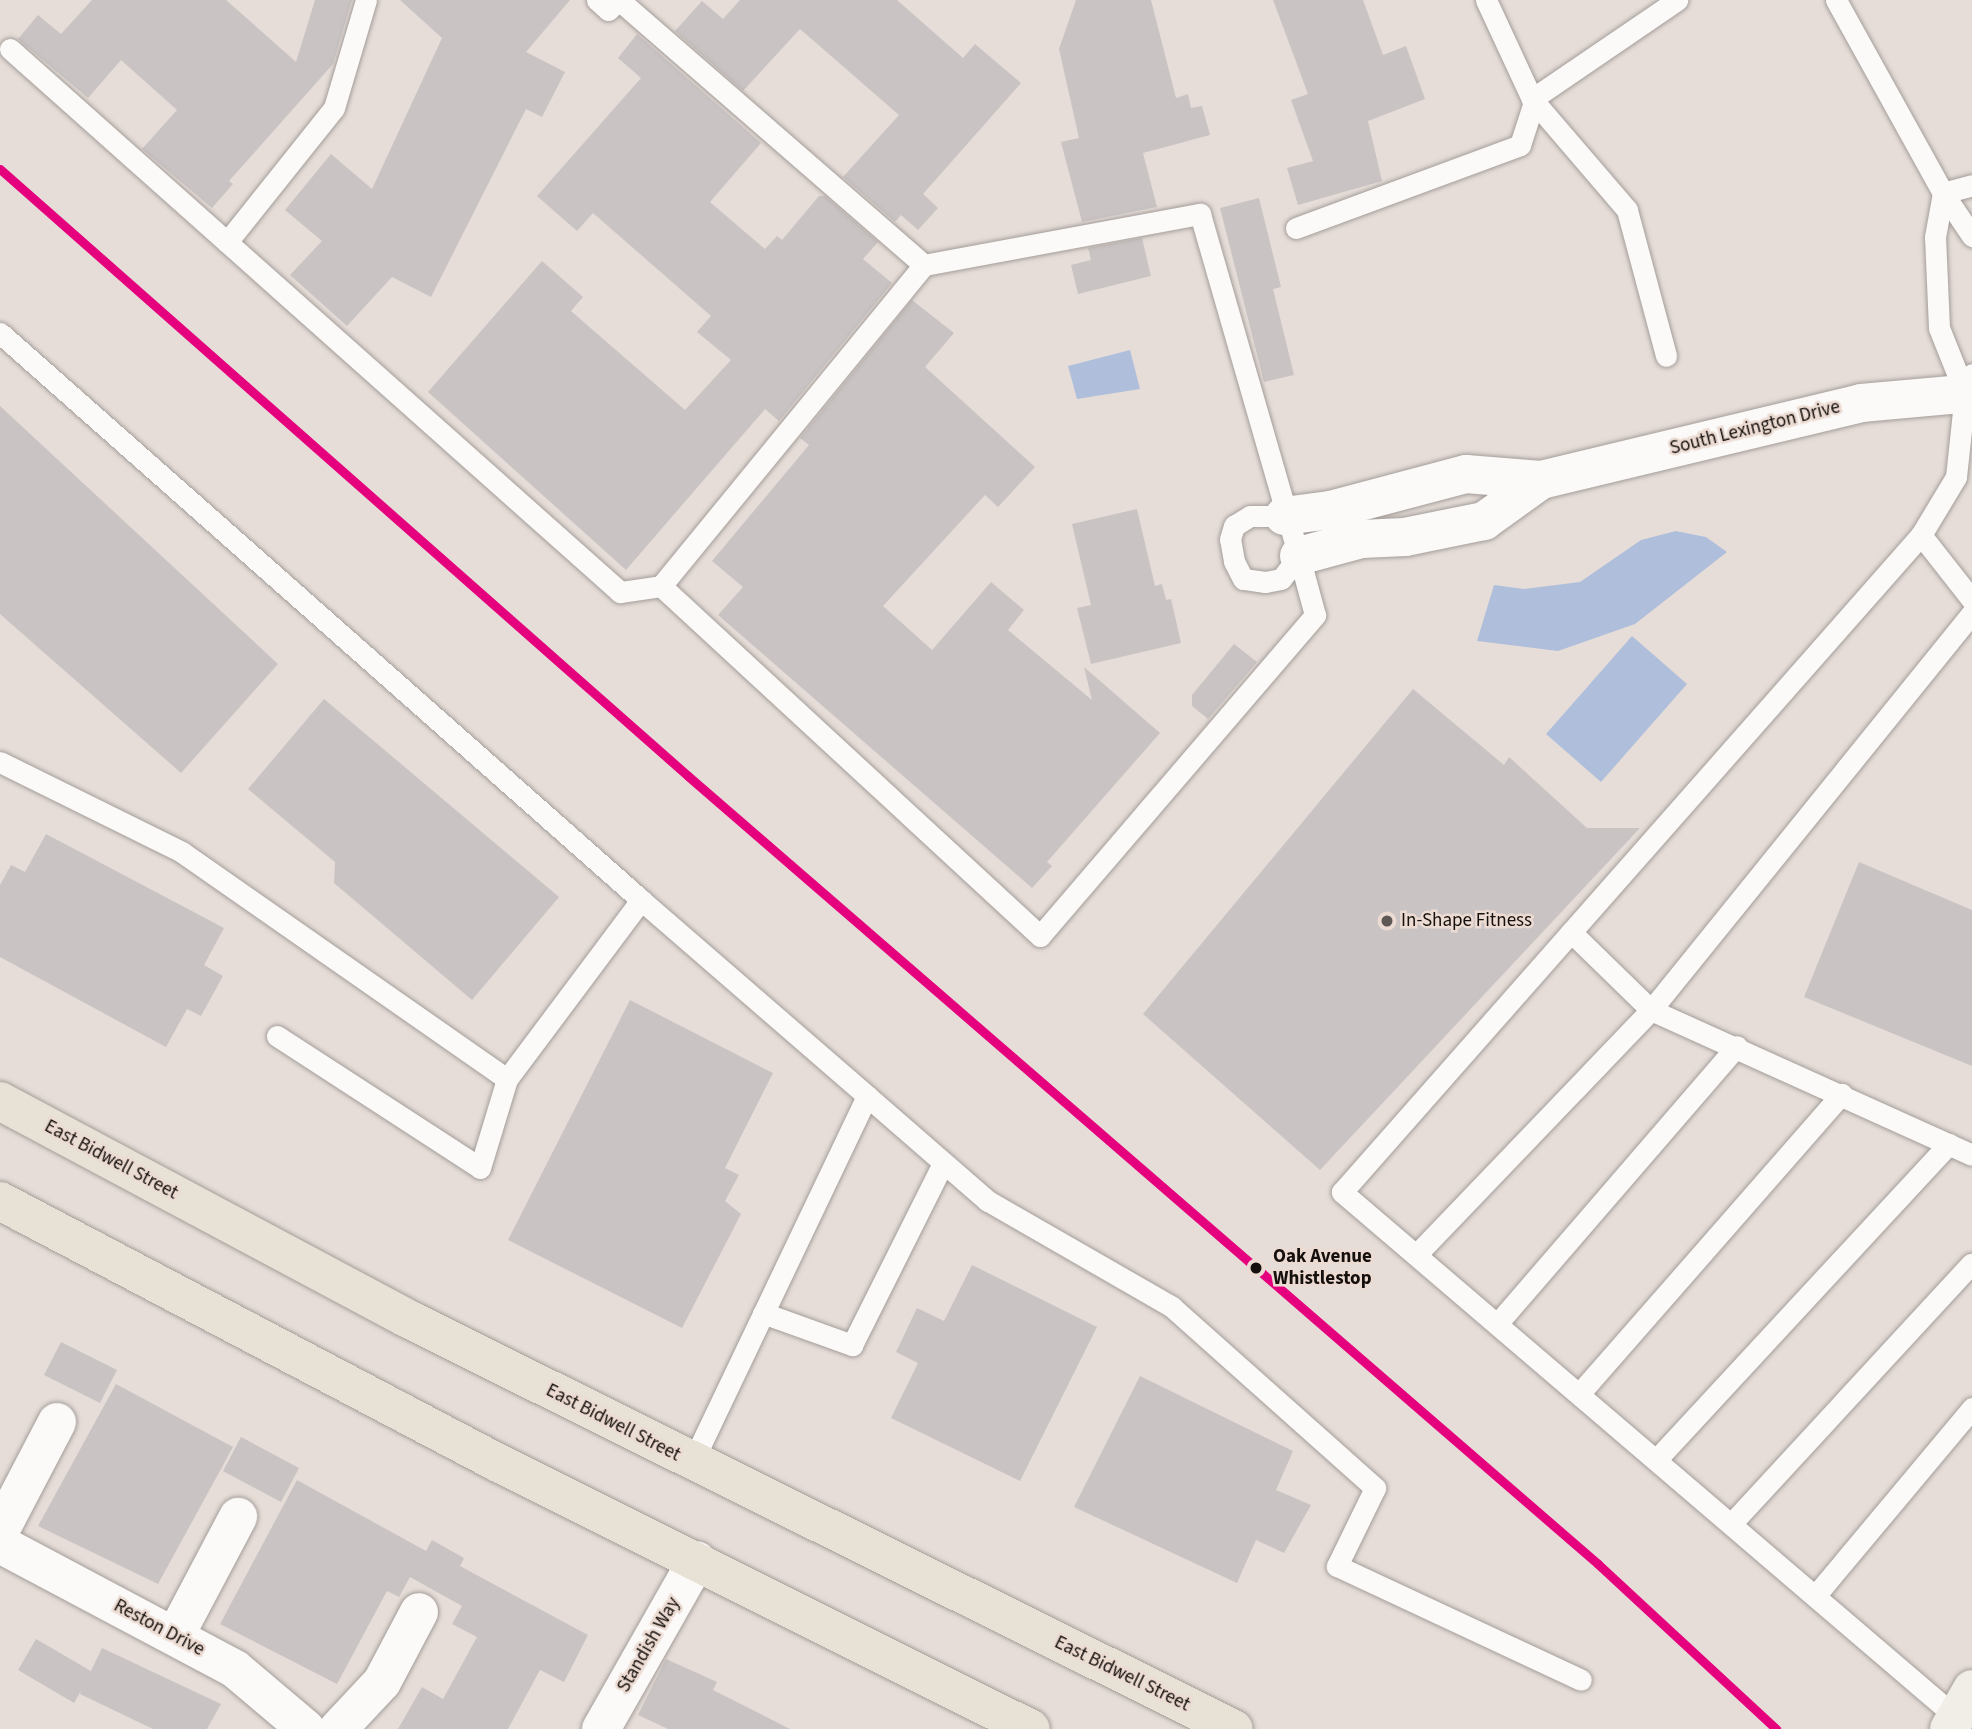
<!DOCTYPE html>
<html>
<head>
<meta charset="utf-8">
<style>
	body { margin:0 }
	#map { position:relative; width:1972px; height:1729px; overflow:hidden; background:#e6ddd8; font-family:"Source Sans 3",sans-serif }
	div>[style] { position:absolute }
	.water>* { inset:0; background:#afbfdb }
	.building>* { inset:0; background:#c9c3c3 }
	.roads { filter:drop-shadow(0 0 2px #a49d99) drop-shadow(0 0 2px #a49d99) }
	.service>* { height:21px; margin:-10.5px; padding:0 10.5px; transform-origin:10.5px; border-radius:10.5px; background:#fbfaf9 }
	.minor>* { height:38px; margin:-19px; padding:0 19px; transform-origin:19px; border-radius:19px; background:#fbfaf9 }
	.secondary>* { height:38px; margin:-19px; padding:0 19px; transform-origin:19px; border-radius:19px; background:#f1eee8 }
	.primary>* { height:38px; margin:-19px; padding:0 19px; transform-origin:19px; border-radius:19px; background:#e7e1d6 }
	.rail>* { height:8px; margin-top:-4px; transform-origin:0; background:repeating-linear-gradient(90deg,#ecdbd2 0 16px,#bdbbba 0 32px); box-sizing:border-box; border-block:2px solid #bdbbba }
	.rail-1>* { height:9px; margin:-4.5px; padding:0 4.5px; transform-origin:4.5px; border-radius:4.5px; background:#e5007d }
	.dots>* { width:19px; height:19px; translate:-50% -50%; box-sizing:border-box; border:4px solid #ecdbd2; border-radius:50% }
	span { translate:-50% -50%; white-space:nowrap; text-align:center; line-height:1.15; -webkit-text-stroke:5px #ecdbd2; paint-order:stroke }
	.street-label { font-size:19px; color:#15100d }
	.poi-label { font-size:19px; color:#15100d }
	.left { translate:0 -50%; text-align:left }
	.stop-label { font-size:19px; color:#15100d; font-weight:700 }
</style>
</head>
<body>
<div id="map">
	<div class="water">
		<div style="clip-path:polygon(1130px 350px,1140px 389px,1077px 399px,1068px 366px)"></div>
		<div style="clip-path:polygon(1676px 531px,1706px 537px,1727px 552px,1635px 624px,1558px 651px,1477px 641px,1494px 585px,1524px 589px,1580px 582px,1641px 540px)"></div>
		<div style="clip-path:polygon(1632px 636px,1687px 684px,1601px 782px,1546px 734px)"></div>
	</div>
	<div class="building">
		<div style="clip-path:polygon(92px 0,226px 0,296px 62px,315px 0,352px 0,333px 64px,229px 181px,233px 184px,212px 208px,142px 149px,177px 110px,121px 60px,88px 98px,18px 39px,38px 15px,61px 34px)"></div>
		<div style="clip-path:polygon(400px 0,570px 0,526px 52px,565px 72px,542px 117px,526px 109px,431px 297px,392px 277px,347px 326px,290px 275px,322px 241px,285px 210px,331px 154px,372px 189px,442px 38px)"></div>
		<div style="clip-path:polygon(740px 0,897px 0,963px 58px,975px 44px,1021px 83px,923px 194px,938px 208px,918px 230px,901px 215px,895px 222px,843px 177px,899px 115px,800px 29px,743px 91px,675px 31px,702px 1px,723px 19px)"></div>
		<div style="clip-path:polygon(1076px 0,1151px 0,1176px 98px,1188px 94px,1191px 108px,1202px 106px,1210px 135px,1143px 153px,1157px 207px,1082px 222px,1061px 142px,1079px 138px,1059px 49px)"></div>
		<div style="clip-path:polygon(1273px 0,1363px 0,1383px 55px,1406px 46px,1425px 99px,1368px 121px,1382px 181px,1298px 205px,1287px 168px,1313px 161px,1291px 100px,1308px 94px)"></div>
		<div style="clip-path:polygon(637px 34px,761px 143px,710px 202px,765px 249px,777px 236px,782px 240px,819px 196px,825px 196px,878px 242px,863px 259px,892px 283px,779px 421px,765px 409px,626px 570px,428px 392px,542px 261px,583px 297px,571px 311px,685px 410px,731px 360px,697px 332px,711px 316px,593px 213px,577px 231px,537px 196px,641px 78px,618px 58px)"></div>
		<div style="clip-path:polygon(1259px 198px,1281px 287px,1273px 289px,1294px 375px,1264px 382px,1220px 208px)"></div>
		<div style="clip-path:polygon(1142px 238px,1151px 276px,1078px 294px,1071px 265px,1091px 260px,1088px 248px)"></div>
		<div style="clip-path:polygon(912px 300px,954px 333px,925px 367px,1035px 467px,998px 507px,985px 495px,883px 606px,932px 650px,991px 582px,1024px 610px,1008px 630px,1092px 700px,1084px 667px,1160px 733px,1047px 862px,1052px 866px,1032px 888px,718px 615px,743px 587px,712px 561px,809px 445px,800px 438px)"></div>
		<div style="clip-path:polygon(0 406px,278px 664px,181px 773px,0 614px)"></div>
		<div style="clip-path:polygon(1137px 509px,1155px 586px,1162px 584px,1166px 600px,1171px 599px,1181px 643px,1091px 664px,1077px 608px,1091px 605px,1072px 524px)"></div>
		<div style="clip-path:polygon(1234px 644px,1257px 662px,1208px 719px,1192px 706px,1192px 695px)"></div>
		<div style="clip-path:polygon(1413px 689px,1504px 765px,1509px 757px,1587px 828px,1640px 828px,1320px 1170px,1143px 1014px)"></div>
		<div style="clip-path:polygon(324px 699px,559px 897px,472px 1000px,334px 883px,335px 862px,248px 789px)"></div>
		<div style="clip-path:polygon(46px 834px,224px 928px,204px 965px,223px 976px,201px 1016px,187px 1009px,166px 1047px,0 957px,0 885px,11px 865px,25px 872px)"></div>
		<div style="clip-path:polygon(1859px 862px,1972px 910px,1972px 1066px,1804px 997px)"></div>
		<div style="clip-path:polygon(630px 1000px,773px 1073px,725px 1168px,739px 1175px,725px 1201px,741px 1214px,682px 1328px,508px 1240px)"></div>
		<div style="clip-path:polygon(972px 1265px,1097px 1327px,1020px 1481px,891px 1418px,918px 1363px,896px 1352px,917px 1308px,944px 1321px)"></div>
		<div style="clip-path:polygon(61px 1342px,117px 1370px,100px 1403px,44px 1375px)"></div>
		<div style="clip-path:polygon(1140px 1376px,1293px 1451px,1276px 1490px,1311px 1505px,1284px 1553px,1256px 1540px,1237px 1583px,1074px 1507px)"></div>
		<div style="clip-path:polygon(116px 1384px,233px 1447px,158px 1584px,38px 1526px)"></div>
		<div style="clip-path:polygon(241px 1437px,299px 1468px,281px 1502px,223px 1471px)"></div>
		<div style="clip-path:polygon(297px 1480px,426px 1551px,432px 1540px,464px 1558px,460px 1566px,588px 1635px,564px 1682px,540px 1670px,508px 1729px,398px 1729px,422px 1687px,443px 1699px,477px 1637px,452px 1624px,462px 1606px,410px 1577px,399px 1597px,387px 1591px,337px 1684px,220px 1624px)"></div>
		<div style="clip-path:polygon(36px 1639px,91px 1671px,102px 1648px,221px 1704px,207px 1729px,153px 1729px,80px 1694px,82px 1689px,74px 1703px,18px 1670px)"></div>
		<div style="clip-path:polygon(666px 1659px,717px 1682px,713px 1690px,790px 1729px,668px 1729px,638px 1715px)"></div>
	</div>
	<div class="roads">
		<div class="service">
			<div style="left:597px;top:0;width:15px;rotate:42deg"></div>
			<div style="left:608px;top:10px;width:15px;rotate:-42deg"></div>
			<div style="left:619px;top:0;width:404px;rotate:41deg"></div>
			<div style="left:1486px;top:0;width:109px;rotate:65.1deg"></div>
			<div style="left:1532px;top:99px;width:176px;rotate:-34.3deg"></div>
			<div style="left:1836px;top:0;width:221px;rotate:61deg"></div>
			<div style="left:1943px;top:193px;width:30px;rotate:-15deg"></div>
			<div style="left:10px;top:49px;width:817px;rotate:41.67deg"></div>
			<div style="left:620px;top:592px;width:41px;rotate:-8.3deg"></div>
			<div style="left:661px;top:586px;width:415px;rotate:-50.7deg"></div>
			<div style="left:924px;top:265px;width:281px;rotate:-10.5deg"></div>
			<div style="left:1200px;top:214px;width:356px;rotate:73.9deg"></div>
			<div style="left:1532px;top:99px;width:146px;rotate:49.4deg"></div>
			<div style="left:1627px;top:210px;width:151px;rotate:75deg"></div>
			<div style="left:1296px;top:228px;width:239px;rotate:-20.3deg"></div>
			<div style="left:1520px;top:145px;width:45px;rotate:-72deg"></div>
			<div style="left:227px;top:242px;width:171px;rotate:-51.4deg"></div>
			<div style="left:334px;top:108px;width:113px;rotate:-73.5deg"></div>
			<div style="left:0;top:333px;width:856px;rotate:41.49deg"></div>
			<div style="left:641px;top:900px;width:224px;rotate:126.8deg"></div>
			<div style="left:507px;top:1079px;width:396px;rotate:-145.1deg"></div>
			<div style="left:182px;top:852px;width:203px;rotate:-153.7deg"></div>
			<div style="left:1965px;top:393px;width:70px;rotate:-111.8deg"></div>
			<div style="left:1939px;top:328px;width:91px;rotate:-92.5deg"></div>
			<div style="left:1935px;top:237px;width:45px;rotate:-79.7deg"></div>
			<div style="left:1943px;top:193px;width:52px;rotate:56deg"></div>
			<div style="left:1921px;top:535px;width:83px;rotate:51.9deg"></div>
			<div style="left:661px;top:586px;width:516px;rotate:42.72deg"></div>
			<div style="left:1040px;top:936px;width:423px;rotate:-49.4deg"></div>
			<div style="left:1315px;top:615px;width:61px;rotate:-105.2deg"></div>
			<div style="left:1299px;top:556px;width:29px;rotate:128deg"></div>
			<div style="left:1281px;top:579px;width:16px;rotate:169deg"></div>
			<div style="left:1265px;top:582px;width:22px;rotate:-172deg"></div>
			<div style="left:1243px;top:579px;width:20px;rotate:-117deg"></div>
			<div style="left:1234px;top:561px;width:22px;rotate:-100deg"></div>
			<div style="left:1230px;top:539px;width:14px;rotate:-73deg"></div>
			<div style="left:1234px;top:526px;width:19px;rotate:-32deg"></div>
			<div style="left:1250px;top:516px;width:34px"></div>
			<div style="left:641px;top:900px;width:299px;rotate:40.9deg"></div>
			<div style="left:867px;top:1096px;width:407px;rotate:115.5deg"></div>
			<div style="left:1571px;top:932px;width:112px;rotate:44.3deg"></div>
			<div style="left:1651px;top:1010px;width:352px;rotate:24.3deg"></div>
			<div style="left:277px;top:1036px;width:242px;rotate:33deg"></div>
			<div style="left:480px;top:1168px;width:93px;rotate:-73.1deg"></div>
			<div style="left:867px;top:1096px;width:160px;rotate:41deg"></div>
			<div style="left:988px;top:1201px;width:212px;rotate:29.9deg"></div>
			<div style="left:1172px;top:1307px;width:272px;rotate:41.7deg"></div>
			<div style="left:1375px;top:1488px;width:87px;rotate:116deg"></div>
			<div style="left:1337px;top:1566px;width:269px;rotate:25deg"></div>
			<div style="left:1416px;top:1255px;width:339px;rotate:-46.2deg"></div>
			<div style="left:1651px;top:1010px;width:511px;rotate:-51.04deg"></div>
			<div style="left:763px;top:1313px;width:95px;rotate:19.8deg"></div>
			<div style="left:852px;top:1345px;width:203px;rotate:-63.4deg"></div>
			<div style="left:1497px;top:1324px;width:367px;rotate:-49.2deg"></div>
			<div style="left:1579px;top:1394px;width:399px;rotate:-48.8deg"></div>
			<div style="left:1656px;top:1460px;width:431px;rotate:-47.2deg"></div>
			<div style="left:1731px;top:1524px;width:354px;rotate:-47.3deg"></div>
			<div style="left:1815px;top:1596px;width:245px;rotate:-50.1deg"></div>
			<div style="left:1956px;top:1717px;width:808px;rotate:-139.47deg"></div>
			<div style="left:1342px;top:1192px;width:876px;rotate:-48.61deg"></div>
			<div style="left:1921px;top:535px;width:68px;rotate:-58.9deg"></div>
			<div style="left:1956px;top:477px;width:84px;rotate:-83.9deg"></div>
			<div style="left:1965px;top:393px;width:20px;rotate:-70deg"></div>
		</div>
		<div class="minor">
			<div style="left:1284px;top:516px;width:46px;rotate:-7.4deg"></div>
			<div style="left:1330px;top:510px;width:141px;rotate:-14.8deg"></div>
			<div style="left:1466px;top:474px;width:75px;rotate:4.6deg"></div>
			<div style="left:1541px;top:480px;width:329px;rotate:-13.5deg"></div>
			<div style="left:1861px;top:403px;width:111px;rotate:-5.1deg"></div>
			<div style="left:1299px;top:556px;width:64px;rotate:-15.3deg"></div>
			<div style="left:1361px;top:539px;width:44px;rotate:-2.6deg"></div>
			<div style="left:1405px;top:537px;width:81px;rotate:-11.4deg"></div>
			<div style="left:1484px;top:521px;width:70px;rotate:-35.7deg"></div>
			<div style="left:0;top:1531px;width:123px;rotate:-62.4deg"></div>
			<div style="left:0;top:1544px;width:266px;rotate:28deg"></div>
			<div style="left:235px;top:1669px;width:93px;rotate:40.2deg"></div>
			<div style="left:175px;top:1636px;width:135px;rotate:-62.1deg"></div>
			<div style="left:338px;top:1729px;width:64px;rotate:-46.9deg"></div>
			<div style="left:382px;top:1682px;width:79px;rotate:-62.1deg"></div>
			<div style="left:601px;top:1729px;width:194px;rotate:-60.4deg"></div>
		</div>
		<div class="secondary">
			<div style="left:1949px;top:1729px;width:46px;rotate:-60.1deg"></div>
		</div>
		<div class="primary">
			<div style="left:0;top:1101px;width:460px;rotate:28.1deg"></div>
			<div style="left:406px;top:1318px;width:924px;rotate:26.4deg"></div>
			<div style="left:0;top:1201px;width:565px;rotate:27.74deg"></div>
			<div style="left:500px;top:1464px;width:593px;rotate:26.52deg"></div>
		</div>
	</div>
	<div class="rail">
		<div style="left:0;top:169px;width:917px;rotate:41.42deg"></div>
	</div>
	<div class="rail-1">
		<div style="left:0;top:169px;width:917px;rotate:41.42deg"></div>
		<div style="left:688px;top:776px;width:1204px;rotate:40.89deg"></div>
		<div style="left:1598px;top:1564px;width:243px;rotate:42.8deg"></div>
	</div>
	<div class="dots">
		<div style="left:1387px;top:921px;background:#5e5854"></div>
		<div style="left:1256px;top:1268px;background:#15100d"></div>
	</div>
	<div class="street-label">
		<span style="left:1755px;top:428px;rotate:-14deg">South Lexington Drive</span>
		<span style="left:111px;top:1160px;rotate:28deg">East Bidwell Street</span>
		<span style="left:613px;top:1423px;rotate:27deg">East Bidwell Street</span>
		<span style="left:159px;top:1628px;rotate:28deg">Reston Drive</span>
		<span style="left:649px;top:1645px;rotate:-60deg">Standish Way</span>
		<span style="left:1122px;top:1674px;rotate:26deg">East Bidwell Street</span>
	</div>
	<div class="poi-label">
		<span class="left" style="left:1401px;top:921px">In-Shape Fitness</span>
	</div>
	<div class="stop-label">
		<span class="left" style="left:1273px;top:1268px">Oak Avenue<br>Whistlestop</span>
	</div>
</div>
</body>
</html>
